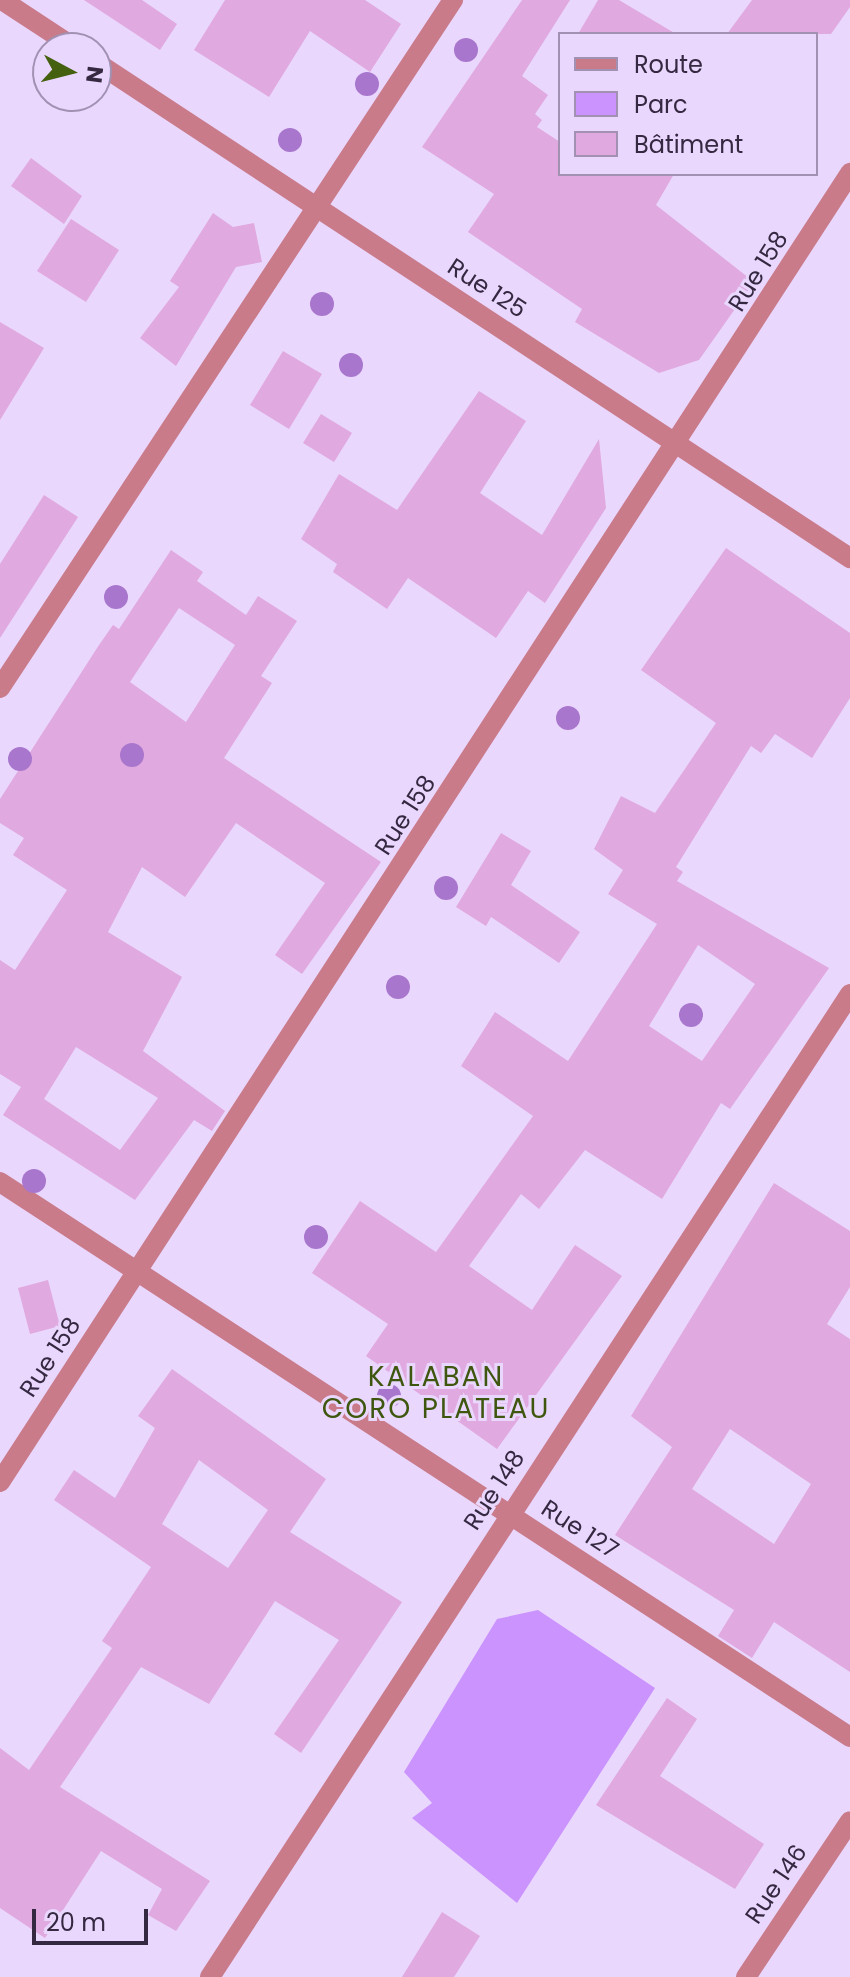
<!DOCTYPE html>
<html>
<head>
<meta charset="utf-8">
<style>
	body { margin:0 }
	#map { position:relative; width:850px; height:1977px; overflow:hidden; background:#ead7fe; font-family:Poppins,sans-serif }
	div>[style] { position:absolute }
	.green>* { inset:0; background:#cb93fe }
	.building>* { inset:0; background:#e0a9df }
	.minor>* { height:20px; margin:-10px; padding:0 10px; transform-origin:10px; border-radius:10px; background:#c97b8a }
	.trees>* { width:24px; height:24px; margin:-12px; border-radius:50%; background:#a876cd }
	span { translate:-50% -50%; white-space:nowrap; text-align:center; line-height:1.15; -webkit-text-stroke:6px #ead7fe; paint-order:stroke }
	.street-label { font-size:24px; color:#352841 }
	.quarter-label { font-size:28px; color:#3e560e; letter-spacing:2px }
	.legend { position:absolute; left:558px; top:32px; width:260px; height:144px; box-sizing:border-box; background:#ead7fe; border:2px solid #a291b2; margin:0; padding:10px 14px; list-style:none; font-size:24px; color:#352841 }
	.legend li { display:flex; align-items:center; gap:16px; height:40px }
	.legend b { width:40px; border:2px solid #a291b2 }
	.north { position:absolute; left:32px; top:32px; width:80px; height:80px; box-sizing:border-box; background:#ead7fe; border:2px solid #a291b2; border-radius:50%; rotate:97deg; font-size:22px; font-weight:700; line-height:32px; text-align:center; color:#352841 }
	.north::after { content:''; display:block; margin:auto; width:28px; height:36px; background:#45600f; clip-path:polygon(50% 0,100% 100%,50% 72%,0 100%) }
	.scale { position:absolute; left:32px; top:1909px; width:116px; height:36px; box-sizing:border-box; border:4px solid #352841; border-top:0; padding-left:10px; font-size:24px; line-height:28px; white-space:nowrap; color:#352841; -webkit-text-stroke:6px #ead7fe; paint-order:stroke }
</style>
</head>
<body>
<div id="map">
	<div class="green">
		<div style="clip-path:polygon(538px 1610px,655px 1688px,517px 1903px,412px 1818px,432px 1803px,404px 1772px,497px 1619px)"></div>
	</div>
	<div class="building">
		<div style="clip-path:polygon(84px 0,142px 0,177px 24px,160px 50px)"></div>
		<div style="clip-path:polygon(225px 0,365px 0,401px 24px,370px 72px,310px 31px,269px 97px,194px 50px)"></div>
		<div style="clip-path:polygon(522px 0,570px 0,522px 76px,548px 95px,535px 114px,542px 120px,537px 127px,560px 142px,560px 174px,674px 174px,656px 205px,754px 282px,699px 360px,659px 373px,575px 322px,582px 309px,468px 232px,494px 194px,422px 147px)"></div>
		<div style="clip-path:polygon(598px 0,619px 0,676px 34px,578px 34px)"></div>
		<div style="clip-path:polygon(752px 0,850px 0,850px 7px,831px 34px,727px 34px)"></div>
		<div style="clip-path:polygon(31px 158px,82px 196px,64px 224px,11px 186px)"></div>
		<div style="clip-path:polygon(213px 213px,233px 227px,254px 223px,262px 262px,236px 267px,176px 366px,140px 338px,179px 287px,170px 281px)"></div>
		<div style="clip-path:polygon(71px 219px,119px 250px,86px 302px,37px 271px)"></div>
		<div style="clip-path:polygon(0 322px,44px 348px,0 420px)"></div>
		<div style="clip-path:polygon(283px 351px,322px 374px,289px 429px,250px 405px)"></div>
		<div style="clip-path:polygon(479px 391px,526px 421px,480px 493px,542px 535px,599px 439px,606px 508px,545px 603px,528px 591px,496px 638px,408px 578px,387px 609px,333px 572px,337px 564px,301px 539px,339px 474px,397px 510px)"></div>
		<div style="clip-path:polygon(321px 414px,352px 433px,334px 462px,303px 443px)"></div>
		<div style="clip-path:polygon(44px 495px,78px 517px,0 638px,0 564px)"></div>
		<div style="clip-path:polygon(evenodd,726px 548px,850px 633px,850px 698px,812px 758px,775px 734px,761px 753px,751px 746px,676px 867px,683px 872px,677px 881px,829px 968px,730px 1109px,721px 1103px,662px 1199px,585px 1150px,539px 1209px,521px 1194px,469px 1266px,532px 1310px,575px 1245px,622px 1276px,497px 1449px,366px 1356px,388px 1324px,312px 1273px,360px 1201px,436px 1252px,533px 1116px,461px 1066px,495px 1012px,568px 1061px,657px 924px,608px 894px,623px 870px,594px 849px,621px 796px,655px 813px,716px 723px,641px 670px,726px 548px,698px 945px,755px 984px,702px 1061px,649px 1026px,698px 945px)"></div>
		<div style="clip-path:polygon(evenodd,171px 550px,203px 572px,197px 581px,246px 615px,258px 596px,297px 621px,261px 676px,272px 683px,224px 758px,381px 862px,302px 974px,275px 955px,325px 883px,236px 823px,185px 897px,142px 867px,108px 932px,182px 977px,143px 1051px,225px 1111px,212px 1131px,194px 1120px,135px 1200px,3px 1115px,21px 1087px,0 1074px,0 960px,15px 970px,67px 890px,13px 855px,24px 838px,0 823px,0 799px,99px 645px,113px 625px,119px 629px,171px 550px,179px 608px,235px 645px,186px 722px,130px 682px,179px 608px,171px 550px,76px 1047px,158px 1098px,120px 1150px,44px 1099px,76px 1047px)"></div>
		<div style="clip-path:polygon(501px 833px,531px 851px,511px 885px,580px 932px,559px 963px,491px 917px,486px 926px,456px 907px)"></div>
		<div style="clip-path:polygon(evenodd,774px 1183px,850px 1231px,850px 1287px,827px 1324px,850px 1339px,850px 1672px,774px 1622px,752px 1658px,718px 1636px,734px 1610px,615px 1535px,672px 1447px,631px 1416px,774px 1183px,730px 1429px,811px 1484px,774px 1544px,692px 1489px,730px 1429px)"></div>
		<div style="clip-path:polygon(48px 1280px,60px 1326px,30px 1334px,18px 1288px)"></div>
		<div style="clip-path:polygon(evenodd,172px 1369px,326px 1479px,290px 1532px,402px 1602px,301px 1753px,274px 1734px,339px 1640px,275px 1601px,209px 1704px,141px 1667px,60px 1787px,210px 1881px,176px 1931px,148px 1915px,162px 1889px,101px 1851px,45px 1938px,0 1908px,0 1748px,29px 1770px,112px 1648px,102px 1641px,151px 1567px,54px 1500px,74px 1470px,115px 1498px,155px 1428px,138px 1416px,172px 1369px,199px 1460px,268px 1510px,228px 1568px,162px 1524px,199px 1460px)"></div>
		<div style="clip-path:polygon(667px 1698px,697px 1719px,660px 1776px,764px 1844px,735px 1889px,596px 1805px)"></div>
		<div style="clip-path:polygon(442px 1912px,480px 1936px,454px 1977px,402px 1977px)"></div>
	</div>
	<div class="minor">
		<div style="left:2px;top:0;width:87px;rotate:33.3deg"></div>
		<div style="left:96px;top:62px;width:903px;rotate:33.34deg"></div>
		<div style="left:0;top:688px;width:824px;rotate:-56.64deg"></div>
		<div style="left:0;top:1182px;width:1015px;rotate:33.14deg"></div>
		<div style="left:0;top:1482px;width:1561px;rotate:-57deg"></div>
		<div style="left:210px;top:1977px;width:1173px;rotate:-56.93deg"></div>
		<div style="left:746px;top:1977px;width:187px;rotate:-56.3deg"></div>
	</div>
	<div class="trees">
		<div style="left:466px;top:50px"></div>
		<div style="left:367px;top:84px"></div>
		<div style="left:290px;top:140px"></div>
		<div style="left:322px;top:304px"></div>
		<div style="left:351px;top:365px"></div>
		<div style="left:116px;top:597px"></div>
		<div style="left:568px;top:718px"></div>
		<div style="left:132px;top:755px"></div>
		<div style="left:20px;top:759px"></div>
		<div style="left:446px;top:888px"></div>
		<div style="left:398px;top:987px"></div>
		<div style="left:691px;top:1015px"></div>
		<div style="left:34px;top:1181px"></div>
		<div style="left:316px;top:1237px"></div>
		<div style="left:389px;top:1396px"></div>
	</div>
	<div class="street-label">
		<span style="left:758px;top:271px;rotate:-58deg">Rue 158</span>
		<span style="left:487px;top:288px;rotate:33deg">Rue 125</span>
		<span style="left:405px;top:815px;rotate:-57deg">Rue 158</span>
		<span style="left:50px;top:1357px;rotate:-57deg">Rue 158</span>
		<span style="left:494px;top:1490px;rotate:-57deg">Rue 148</span>
		<span style="left:580px;top:1529px;rotate:33deg">Rue 127</span>
		<span style="left:776px;top:1884px;rotate:-56deg">Rue 146</span>
	</div>
	<div class="quarter-label">
		<span style="left:436px;top:1393px">KALABAN<br>CORO PLATEAU</span>
	</div>
	<ul class="legend">
	<li><b style="height:10px;background:#c97b8a"></b>Route</li>
	<li><b style="height:22px;background:#cb93fe"></b>Parc</li>
	<li><b style="height:22px;background:#e0a9df"></b>Bâtiment</li>
	</ul>
	<div class="north">N</div>
	<div class="scale">20 m</div>
</div>
</body>
</html>
